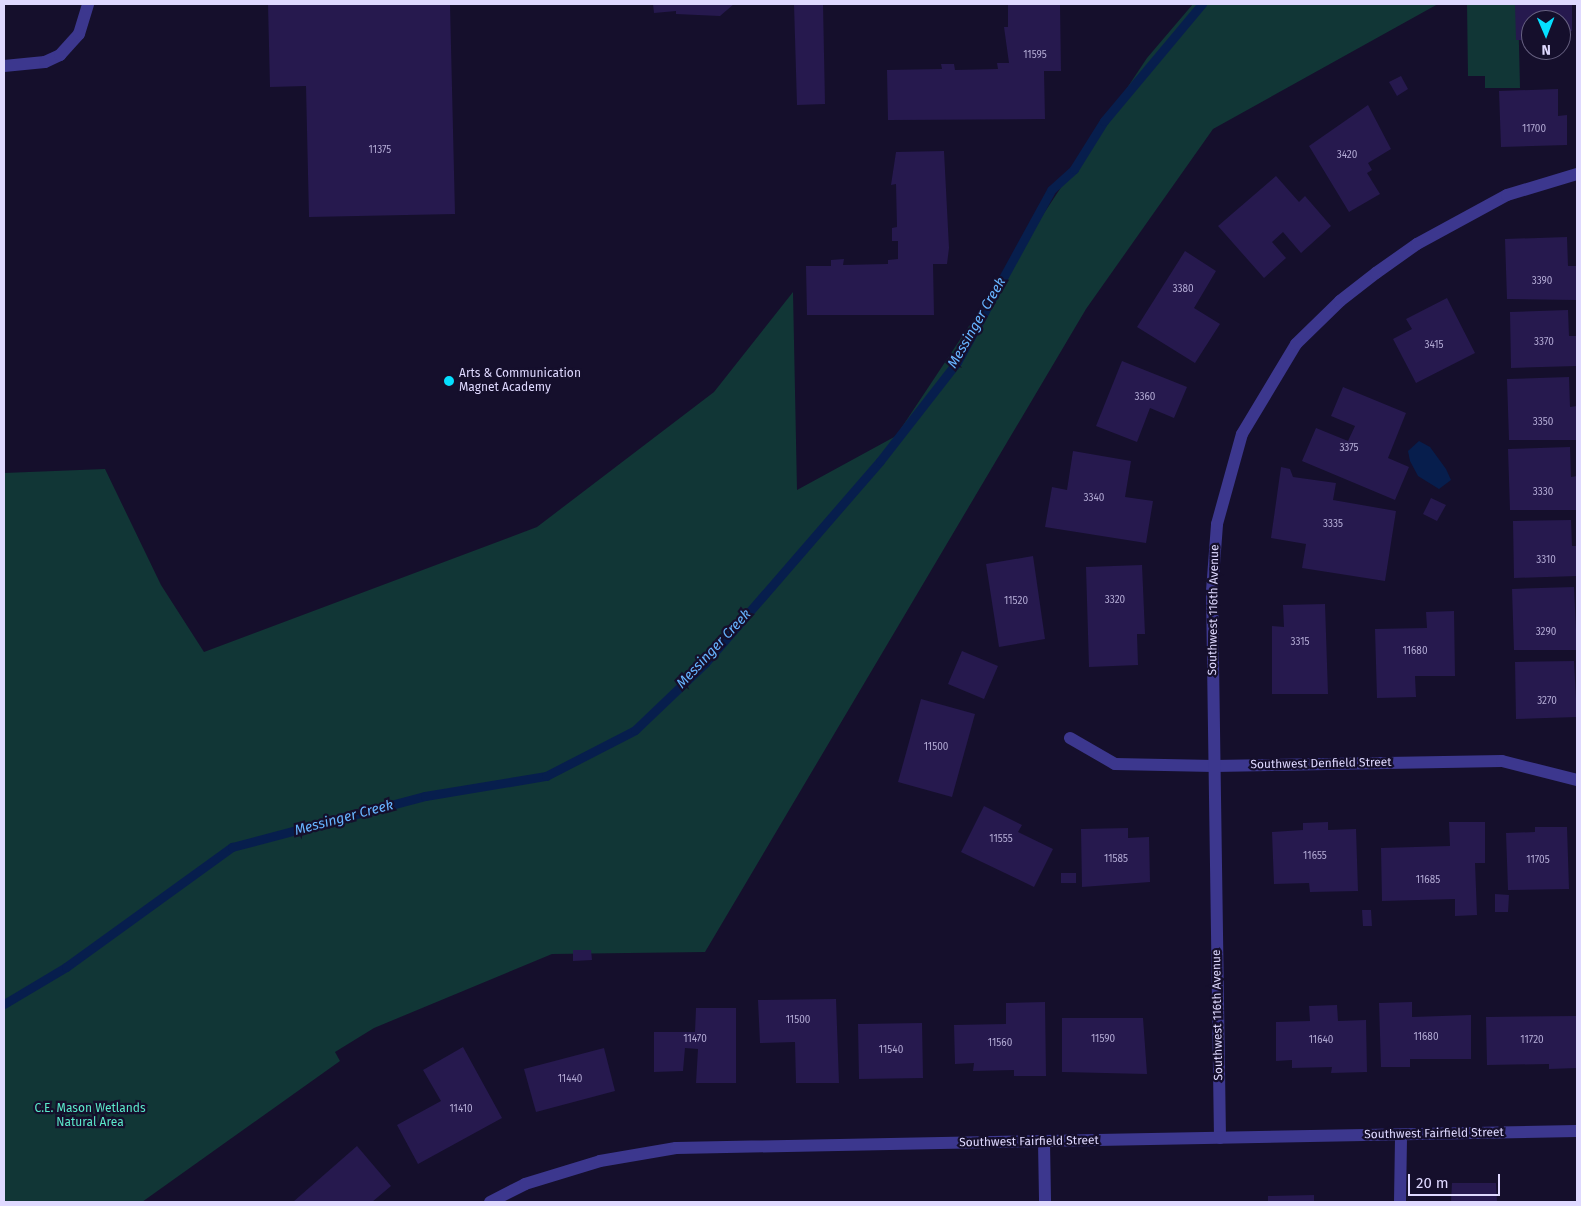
<!DOCTYPE html>
<html>
<head>
<meta charset="utf-8">
<style>
	body { margin:0 }
	#map { position:relative; width:1581px; height:1206px; overflow:hidden; background:#150f2c; font-family:"Fira Sans",sans-serif }
	div>[style] { position:absolute }
	.green>* { inset:0; background:#113636 }
	.water>* { inset:0; background:#071e4d }
	.stream>* { height:9px; margin:-4.5px; padding:0 4.5px; transform-origin:4.5px; border-radius:4.5px; background:#071e4d }
	.building>* { inset:0; background:#26194e }
	.minor>* { height:12px; margin:-6px; padding:0 6px; transform-origin:6px; border-radius:6px; background:#3c378e }
	.dots>* { width:14px; height:14px; translate:-50% -50%; box-sizing:border-box; border:2px solid #150f2c; border-radius:50% }
	span { translate:-50% -50%; white-space:nowrap; text-align:center; line-height:1.15; -webkit-text-stroke:4.5px #150f2c; paint-order:stroke }
	.number-label { font-size:10px; color:#b1a9d3 }
	.number-label span { -webkit-text-stroke-width:0 }
	.poi-label { font-size:12px; color:#dfd9ff }
	.left { translate:0 -50%; text-align:left }
	.street-label { font-size:12px; color:#dfd9ff }
	.park-label { font-size:12px; color:#5be9ca }
	.water-label { font-size:14px; color:#67b4ff; font-style:italic }
	.frame { position:absolute; inset:0; border:5px solid #dfd9ff; pointer-events:none }
	.north { position:absolute; left:1521px; top:10px; width:50px; height:50px; box-sizing:border-box; background:#150f2c; border:1px solid #666080; border-radius:50%; rotate:179deg; font-size:14px; font-weight:700; line-height:20px; text-align:center; color:#dfd9ff }
	.north::after { content:''; display:block; margin:auto; width:18px; height:22px; background:#05dfff; clip-path:polygon(50% 0,100% 100%,50% 72%,0 100%) }
	.scale { position:absolute; left:1408px; top:1174px; width:92px; height:22px; box-sizing:border-box; border:2px solid #dfd9ff; border-top:0; padding-left:6px; font-size:15px; line-height:18px; white-space:nowrap; color:#dfd9ff; -webkit-text-stroke:4px #150f2c; paint-order:stroke }
</style>
</head>
<body>
<div id="map">
	<div class="green">
		<div style="clip-path:polygon(1193px 4px,1438px 4px,1213px 129px,1086px 309px,705px 952px,552px 954px,374px 1028px,335px 1052px,340px 1061px,142px 1202px,4px 1202px,4px 473px,105px 469px,161px 585px,204px 652px,537px 527px,714px 392px,793px 292px,797px 490px,896px 436px,1147px 58px)"></div>
		<div style="clip-path:polygon(1467px 4px,1518px 4px,1520px 88px,1485px 88px,1485px 76px,1468px 76px)"></div>
	</div>
	<div class="water">
		<div style="clip-path:polygon(1419px 441px,1430px 447px,1446px 469px,1451px 480px,1439px 489px,1418px 476px,1410px 461px,1408px 451px)"></div>
	</div>
	<div class="stream">
		<div style="left:4px;top:1004px;width:72px;rotate:-30.8deg"></div>
		<div style="left:66px;top:967px;width:205px;rotate:-35.9deg"></div>
		<div style="left:232px;top:847px;width:200px;rotate:-14.8deg"></div>
		<div style="left:425px;top:796px;width:123px;rotate:-9.4deg"></div>
		<div style="left:546px;top:776px;width:100px;rotate:-27.3deg"></div>
		<div style="left:635px;top:730px;width:97px;rotate:-43.7deg"></div>
		<div style="left:705px;top:663px;width:267px;rotate:-49.1deg"></div>
		<div style="left:880px;top:461px;width:125px;rotate:-52.1deg"></div>
		<div style="left:957px;top:362px;width:196px;rotate:-61.3deg"></div>
		<div style="left:1051px;top:190px;width:31px;rotate:-42deg"></div>
		<div style="left:1074px;top:169px;width:57px;rotate:-58deg"></div>
		<div style="left:1104px;top:121px;width:153px;rotate:-50.1deg"></div>
	</div>
	<div class="building">
		<div style="clip-path:polygon(268px 4px,450px 4px,455px 214px,309px 217px,306px 86px,270px 87px)"></div>
		<div style="clip-path:polygon(653px 4px,734px 4px,720px 16px,676px 14px,676px 11px,654px 13px)"></div>
		<div style="clip-path:polygon(794px 4px,823px 4px,825px 104px,797px 105px)"></div>
		<div style="clip-path:polygon(1008px 4px,1060px 4px,1061px 71px,1044px 71px,1045px 119px,888px 120px,887px 70px,942px 69px,941px 64px,954px 64px,955px 70px,998px 69px,997px 63px,1009px 63px,1004px 27px,1008px 27px)"></div>
		<div style="clip-path:polygon(1515px 4px,1572px 4px,1572px 31px,1561px 31px,1561px 20px,1531px 20px,1531px 40px,1516px 40px)"></div>
		<div style="clip-path:polygon(1401px 76px,1408px 89px,1397px 96px,1389px 82px)"></div>
		<div style="clip-path:polygon(1558px 89px,1558px 116px,1567px 115px,1567px 145px,1501px 147px,1499px 91px)"></div>
		<div style="clip-path:polygon(1368px 105px,1391px 149px,1368px 163px,1372px 170px,1367px 173px,1380px 194px,1349px 212px,1309px 146px)"></div>
		<div style="clip-path:polygon(944px 151px,949px 248px,947px 264px,933px 264px,934px 315px,807px 315px,806px 266px,831px 266px,831px 260px,844px 259px,843px 265px,888px 264px,888px 260px,898px 259px,898px 241px,892px 241px,892px 228px,897px 227px,896px 184px,891px 185px,896px 152px)"></div>
		<div style="clip-path:polygon(1276px 176px,1299px 202px,1305px 196px,1331px 226px,1301px 253px,1283px 232px,1272px 242px,1286px 258px,1264px 278px,1218px 226px)"></div>
		<div style="clip-path:polygon(1567px 237px,1568px 266px,1577px 266px,1577px 300px,1507px 299px,1505px 239px)"></div>
		<div style="clip-path:polygon(1185px 251px,1216px 271px,1194px 308px,1220px 324px,1195px 363px,1137px 327px)"></div>
		<div style="clip-path:polygon(1447px 298px,1475px 353px,1416px 383px,1393px 339px,1412px 329px,1406px 319px)"></div>
		<div style="clip-path:polygon(1568px 310px,1569px 336px,1577px 336px,1577px 366px,1511px 368px,1510px 312px)"></div>
		<div style="clip-path:polygon(1122px 361px,1187px 387px,1174px 418px,1150px 408px,1137px 442px,1096px 426px)"></div>
		<div style="clip-path:polygon(1569px 377px,1570px 407px,1577px 406px,1577px 440px,1509px 440px,1507px 379px)"></div>
		<div style="clip-path:polygon(1343px 387px,1406px 413px,1388px 458px,1409px 467px,1395px 500px,1302px 461px,1316px 428px,1348px 441px,1355px 426px,1331px 416px)"></div>
		<div style="clip-path:polygon(1570px 447px,1571px 477px,1577px 476px,1577px 510px,1510px 510px,1508px 449px)"></div>
		<div style="clip-path:polygon(1073px 451px,1131px 461px,1125px 497px,1153px 501px,1146px 543px,1045px 527px,1052px 487px,1067px 490px)"></div>
		<div style="clip-path:polygon(1281px 467px,1290px 469px,1293px 477px,1336px 483px,1333px 500px,1396px 511px,1385px 581px,1302px 568px,1306px 544px,1271px 538px)"></div>
		<div style="clip-path:polygon(1431px 498px,1446px 505px,1437px 521px,1423px 514px)"></div>
		<div style="clip-path:polygon(1571px 520px,1572px 546px,1577px 546px,1577px 576px,1514px 578px,1513px 521px)"></div>
		<div style="clip-path:polygon(1033px 556px,1045px 639px,999px 647px,986px 564px)"></div>
		<div style="clip-path:polygon(1142px 565px,1145px 634px,1137px 634px,1138px 665px,1089px 667px,1086px 567px)"></div>
		<div style="clip-path:polygon(1574px 587px,1577px 650px,1514px 650px,1512px 589px)"></div>
		<div style="clip-path:polygon(1325px 604px,1328px 694px,1272px 694px,1272px 626px,1284px 627px,1283px 605px)"></div>
		<div style="clip-path:polygon(1454px 611px,1455px 676px,1415px 676px,1416px 697px,1377px 698px,1375px 629px,1427px 628px,1426px 612px)"></div>
		<div style="clip-path:polygon(962px 651px,998px 666px,984px 699px,948px 684px)"></div>
		<div style="clip-path:polygon(1574px 661px,1577px 717px,1516px 719px,1515px 662px)"></div>
		<div style="clip-path:polygon(921px 699px,975px 714px,952px 797px,898px 782px)"></div>
		<div style="clip-path:polygon(984px 806px,1022px 825px,1018px 832px,1053px 849px,1034px 887px,961px 852px)"></div>
		<div style="clip-path:polygon(1328px 822px,1328px 830px,1356px 829px,1358px 891px,1310px 892px,1309px 883px,1274px 884px,1272px 832px,1303px 830px,1303px 823px)"></div>
		<div style="clip-path:polygon(1449px 822px,1485px 822px,1485px 863px,1475px 863px,1477px 915px,1455px 916px,1455px 899px,1382px 901px,1381px 848px,1450px 846px)"></div>
		<div style="clip-path:polygon(1535px 827px,1567px 827px,1569px 889px,1508px 890px,1506px 833px,1535px 832px)"></div>
		<div style="clip-path:polygon(1128px 828px,1128px 838px,1149px 837px,1150px 882px,1082px 887px,1081px 829px)"></div>
		<div style="clip-path:polygon(1061px 873px,1076px 873px,1076px 883px,1061px 883px)"></div>
		<div style="clip-path:polygon(1495px 894px,1509px 895px,1508px 912px,1495px 912px)"></div>
		<div style="clip-path:polygon(1362px 910px,1371px 910px,1372px 926px,1363px 926px)"></div>
		<div style="clip-path:polygon(573px 950px,591px 950px,592px 960px,573px 961px)"></div>
		<div style="clip-path:polygon(836px 999px,839px 1083px,796px 1083px,795px 1042px,760px 1043px,758px 1000px)"></div>
		<div style="clip-path:polygon(1045px 1002px,1046px 1076px,1014px 1076px,1014px 1070px,973px 1071px,974px 1063px,955px 1064px,954px 1025px,1006px 1024px,1006px 1003px)"></div>
		<div style="clip-path:polygon(1412px 1002px,1412px 1017px,1471px 1015px,1471px 1059px,1410px 1059px,1410px 1067px,1381px 1067px,1379px 1003px)"></div>
		<div style="clip-path:polygon(1337px 1005px,1338px 1021px,1366px 1020px,1367px 1072px,1331px 1073px,1332px 1067px,1292px 1068px,1292px 1060px,1276px 1061px,1276px 1022px,1310px 1021px,1309px 1006px)"></div>
		<div style="clip-path:polygon(696px 1008px,736px 1008px,736px 1083px,696px 1083px,698px 1049px,685px 1048px,683px 1071px,654px 1072px,654px 1032px,695px 1032px)"></div>
		<div style="clip-path:polygon(1577px 1016px,1577px 1068px,1549px 1069px,1549px 1064px,1487px 1065px,1486px 1017px)"></div>
		<div style="clip-path:polygon(1062px 1018px,1143px 1018px,1147px 1074px,1062px 1072px)"></div>
		<div style="clip-path:polygon(922px 1023px,923px 1078px,859px 1079px,858px 1024px)"></div>
		<div style="clip-path:polygon(463px 1047px,502px 1118px,418px 1164px,397px 1125px,441px 1101px,423px 1070px)"></div>
		<div style="clip-path:polygon(604px 1048px,615px 1091px,536px 1112px,524px 1069px)"></div>
		<div style="clip-path:polygon(357px 1146px,391px 1186px,372px 1202px,293px 1202px)"></div>
		<div style="clip-path:polygon(1452px 1183px,1496px 1183px,1497px 1202px,1451px 1202px)"></div>
		<div style="clip-path:polygon(1314px 1195px,1314px 1202px,1268px 1202px,1268px 1196px)"></div>
	</div>
	<div class="minor">
		<div style="left:4px;top:66px;width:41px;rotate:-5.6deg"></div>
		<div style="left:45px;top:62px;width:17px;rotate:-25deg"></div>
		<div style="left:60px;top:55px;width:28px;rotate:-48deg"></div>
		<div style="left:79px;top:34px;width:31px;rotate:-73deg"></div>
		<div style="left:1070px;top:738px;width:52px;rotate:30deg"></div>
		<div style="left:1115px;top:764px;width:99px;rotate:1.2deg"></div>
		<div style="left:1214px;top:766px;width:288px;rotate:-1deg"></div>
		<div style="left:1502px;top:761px;width:77px;rotate:14.2deg"></div>
		<div style="left:1220px;top:1138px;width:547px;rotate:-90.84deg"></div>
		<div style="left:1212px;top:591px;width:67px;rotate:-85.7deg"></div>
		<div style="left:1217px;top:524px;width:93px;rotate:-74.5deg"></div>
		<div style="left:1242px;top:434px;width:105px;rotate:-59deg"></div>
		<div style="left:1296px;top:344px;width:62px;rotate:-44.3deg"></div>
		<div style="left:1340px;top:301px;width:46px;rotate:-37.9deg"></div>
		<div style="left:1376px;top:273px;width:50px;rotate:-35.3deg"></div>
		<div style="left:1417px;top:244px;width:102px;rotate:-28.6deg"></div>
		<div style="left:1507px;top:195px;width:73px;rotate:-16.7deg"></div>
		<div style="left:1044px;top:1142px;width:60px;rotate:89deg"></div>
		<div style="left:490px;top:1202px;width:39px;rotate:-27deg"></div>
		<div style="left:525px;top:1184px;width:78px;rotate:-17deg"></div>
		<div style="left:600px;top:1161px;width:77px;rotate:-9.7deg"></div>
		<div style="left:676px;top:1148px;width:901px;rotate:-1.08deg"></div>
		<div style="left:1400px;top:1202px;width:67px;rotate:-89.1deg"></div>
	</div>
	<div class="dots">
		<div style="left:449px;top:381px;background:#05dfff"></div>
	</div>
	<div class="number-label">
		<span style="left:1035px;top:56px">11595</span>
		<span style="left:1534px;top:130px">11700</span>
		<span style="left:380px;top:151px">11375</span>
		<span style="left:1347px;top:156px">3420</span>
		<span style="left:1542px;top:282px">3390</span>
		<span style="left:1183px;top:290px">3380</span>
		<span style="left:1544px;top:343px">3370</span>
		<span style="left:1434px;top:346px">3415</span>
		<span style="left:1145px;top:398px">3360</span>
		<span style="left:1543px;top:423px">3350</span>
		<span style="left:1349px;top:449px">3375</span>
		<span style="left:1543px;top:493px">3330</span>
		<span style="left:1094px;top:499px">3340</span>
		<span style="left:1333px;top:525px">3335</span>
		<span style="left:1546px;top:561px">3310</span>
		<span style="left:1115px;top:601px">3320</span>
		<span style="left:1016px;top:602px">11520</span>
		<span style="left:1546px;top:633px">3290</span>
		<span style="left:1300px;top:643px">3315</span>
		<span style="left:1415px;top:652px">11680</span>
		<span style="left:1547px;top:702px">3270</span>
		<span style="left:936px;top:748px">11500</span>
		<span style="left:1001px;top:840px">11555</span>
		<span style="left:1315px;top:857px">11655</span>
		<span style="left:1116px;top:860px">11585</span>
		<span style="left:1538px;top:861px">11705</span>
		<span style="left:1428px;top:881px">11685</span>
		<span style="left:798px;top:1021px">11500</span>
		<span style="left:1426px;top:1038px">11680</span>
		<span style="left:695px;top:1040px">11470</span>
		<span style="left:1103px;top:1040px">11590</span>
		<span style="left:1321px;top:1041px">11640</span>
		<span style="left:1532px;top:1041px">11720</span>
		<span style="left:1000px;top:1044px">11560</span>
		<span style="left:891px;top:1051px">11540</span>
		<span style="left:570px;top:1080px">11440</span>
		<span style="left:461px;top:1110px">11410</span>
	</div>
	<div class="poi-label">
		<span class="left" style="left:459px;top:381px">Arts &amp; Communication<br>Magnet Academy</span>
	</div>
	<div class="street-label">
		<span style="left:1214px;top:610px;rotate:-89deg">Southwest 116th Avenue</span>
		<span style="left:1321px;top:764px;rotate:-1deg">Southwest Denfield Street</span>
		<span style="left:1218px;top:1015px;rotate:-91deg">Southwest 116th Avenue</span>
		<span style="left:1434px;top:1134px;rotate:-1deg">Southwest Fairfield Street</span>
		<span style="left:1029px;top:1142px;rotate:-1deg">Southwest Fairfield Street</span>
	</div>
	<div class="park-label">
		<span style="left:90px;top:1116px">C.E. Mason Wetlands<br>Natural Area</span>
	</div>
	<div class="water-label">
		<span style="left:977px;top:323px;rotate:-60deg">Messinger Creek</span>
		<span style="left:714px;top:649px;rotate:-47deg">Messinger Creek</span>
		<span style="left:344px;top:818px;rotate:-15deg">Messinger Creek</span>
	</div>
	<div class="frame"></div>
	<div class="north">N</div>
	<div class="scale">20 m</div>
</div>
</body>
</html>
